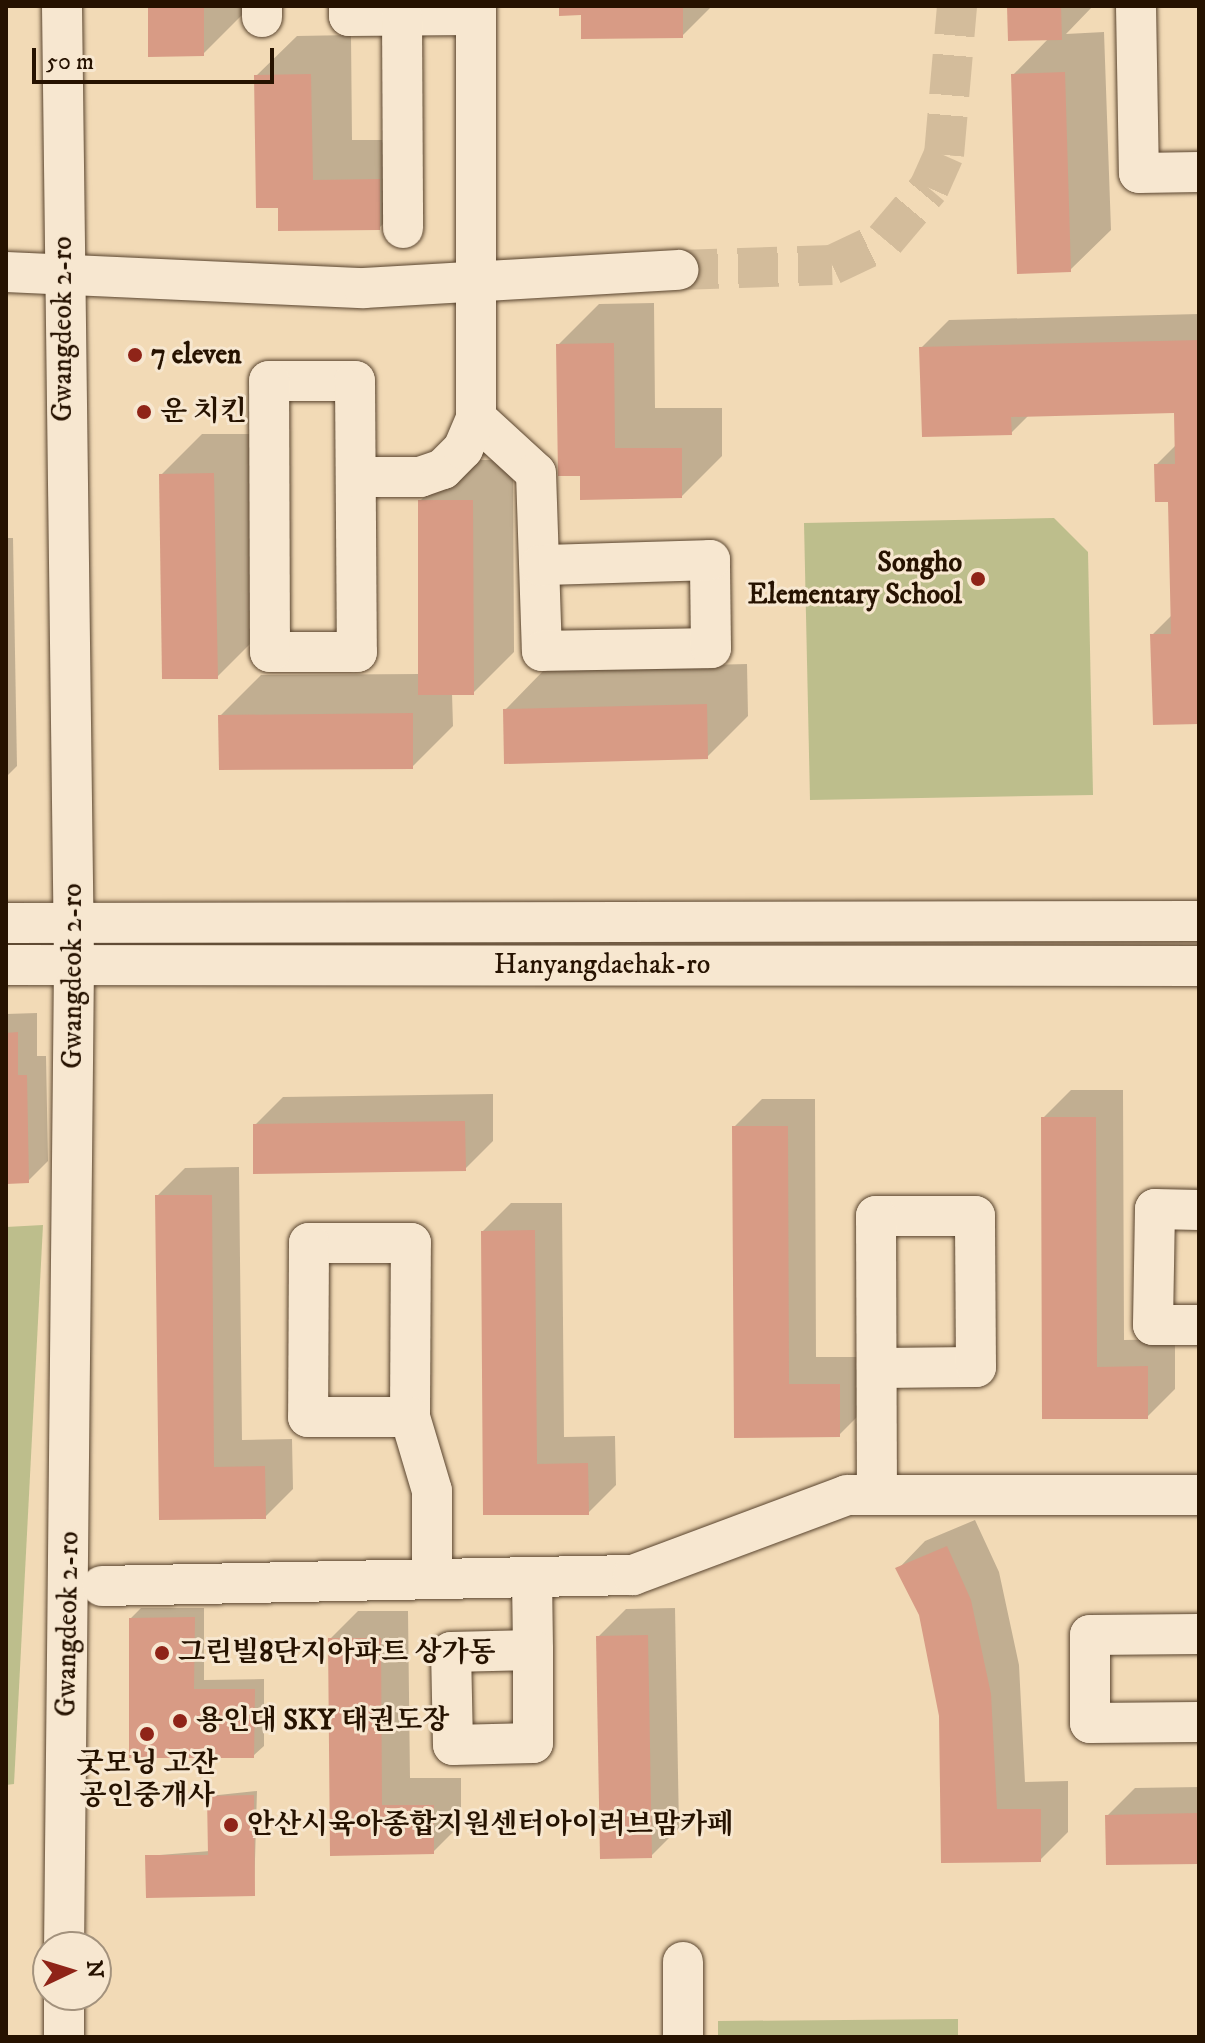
<!DOCTYPE html>
<html>
<head>
<meta charset="utf-8">
<style>
	body { margin:0 }
	#map { position:relative; width:1205px; height:2043px; overflow:hidden; background:#f2dab6; font-family:"IM FELL DW Pica","Noto Serif KR",serif }
	div>[style] { position:absolute }
	.green>* { inset:0; background:#bdbe8c }
	.shadow>* { inset:0; background:#0003 }
	.building>* { inset:0; background:#d89b85 }
	.minor-tunnel>* { height:40px; margin-top:-20px; transform-origin:0; background:repeating-linear-gradient(90deg,#d3bc9b 0 40px,transparent 0 60px) }
	.roads { filter:drop-shadow(0 0 2px #59442e) drop-shadow(0 0 2px #59442e) }
	.minor>* { height:40px; margin:-20px; padding:0 20px; transform-origin:20px; border-radius:20px; background:#f7e7d0 }
	.dots>* { width:22px; height:22px; translate:-50% -50%; box-sizing:border-box; border:4px solid #f7e7d0; border-radius:50% }
	span { translate:-50% -50%; white-space:nowrap; text-align:center; line-height:1.15; -webkit-text-stroke:6px #f7e7d0; paint-order:stroke }
	.street-label { font-size:28px; color:#261200 }
	.poi-label { font-size:28px; color:#261200; font-weight:700 }
	.left { translate:0 -50%; text-align:left }
	.right { translate:-100% -50%; text-align:right }
	.frame { position:absolute; inset:0; border:8px solid #261200; pointer-events:none }
	.north { position:absolute; left:32px; top:1931px; width:80px; height:80px; box-sizing:border-box; background:#f7e7d0; border:2px solid #a3927d; border-radius:50%; rotate:86deg; font-size:22px; font-weight:700; line-height:32px; text-align:center; color:#261200 }
	.north::after { content:''; display:block; margin:auto; width:28px; height:36px; background:#8f2418; clip-path:polygon(50% 0,100% 100%,50% 72%,0 100%) }
	.scale { position:absolute; left:32px; top:48px; width:242px; height:36px; box-sizing:border-box; border:4px solid #261200; border-top:0; padding-left:10px; font-size:24px; line-height:28px; white-space:nowrap; color:#261200; -webkit-text-stroke:6px #f7e7d0; paint-order:stroke }
</style>
</head>
<body>
<div id="map">
	<div class="green">
		<div style="clip-path:polygon(1054px 518px,1088px 552px,1093px 795px,810px 800px,804px 523px)"></div>
		<div style="clip-path:polygon(43px 1225px,14px 1784px,6px 1785px,6px 1227px)"></div>
		<div style="clip-path:polygon(958px 2019px,958px 2037px,718px 2037px,718px 2021px)"></div>
	</div>
	<div class="shadow">
		<div style="clip-path:polygon(150px 6px,244px 6px,244px 13px,203px 54px)"></div>
		<div style="clip-path:polygon(561px 6px,712px 6px,682px 36px)"></div>
		<div style="clip-path:polygon(1009px 6px,1093px 6px,1066px 34px,1104px 32px,1111px 230px,1070px 270px,1013px 75px,1049px 38px)"></div>
		<div style="clip-path:polygon(351px 35px,352px 140px,419px 140px,420px 187px,379px 228px,280px 206px,256px 76px,297px 36px)"></div>
		<div style="clip-path:polygon(654px 303px,655px 408px,722px 408px,722px 456px,682px 496px,582px 474px,559px 344px,599px 304px)"></div>
		<div style="clip-path:polygon(1199px 314px,1199px 722px,1152px 635px,1172px 615px,1170px 500px,1156px 465px,1177px 444px,1176px 411px,1029px 415px,1011px 433px,921px 348px,949px 320px)"></div>
		<div style="clip-path:polygon(202px 434px,254px 434px,258px 636px,217px 677px,161px 475px)"></div>
		<div style="clip-path:polygon(460px 460px,513px 460px,514px 652px,473px 693px,452px 693px,453px 726px,412px 767px,220px 716px,261px 675px,420px 674px,420px 501px)"></div>
		<div style="clip-path:polygon(6px 538px,13px 538px,17px 766px,6px 777px)"></div>
		<div style="clip-path:polygon(747px 664px,748px 716px,707px 757px,505px 710px,545px 669px)"></div>
		<div style="clip-path:polygon(37px 1013px,37px 1056px,46px 1056px,48px 1161px,28px 1181px,6px 1182px,6px 1014px)"></div>
		<div style="clip-path:polygon(1071px 1090px,1123px 1090px,1124px 1340px,1175px 1339px,1175px 1389px,1147px 1417px,1044px 1417px,1043px 1118px)"></div>
		<div style="clip-path:polygon(493px 1094px,493px 1141px,465px 1169px,255px 1125px,283px 1097px)"></div>
		<div style="clip-path:polygon(762px 1099px,815px 1099px,816px 1357px,867px 1357px,867px 1407px,839px 1435px,736px 1436px,734px 1127px)"></div>
		<div style="clip-path:polygon(239px 1167px,242px 1440px,292px 1439px,293px 1489px,265px 1517px,161px 1518px,157px 1196px,185px 1168px)"></div>
		<div style="clip-path:polygon(511px 1203px,562px 1203px,564px 1437px,615px 1436px,616px 1485px,588px 1513px,485px 1513px,483px 1231px)"></div>
		<div style="clip-path:polygon(975px 1520px,999px 1572px,1019px 1665px,1025px 1782px,1068px 1781px,1068px 1832px,1040px 1860px,943px 1861px,941px 1716px,921px 1615px,898px 1569px,925px 1541px)"></div>
		<div style="clip-path:polygon(141px 1608px,204px 1608px,204px 1680px,264px 1679px,264px 1746px,253px 1756px,131px 1618px)"></div>
		<div style="clip-path:polygon(675px 1608px,679px 1828px,651px 1856px,598px 1637px,626px 1609px)"></div>
		<div style="clip-path:polygon(358px 1611px,408px 1611px,410px 1778px,461px 1778px,461px 1824px,433px 1852px,332px 1854px,330px 1639px)"></div>
		<div style="clip-path:polygon(1199px 1787px,1199px 1862px,1107px 1816px,1135px 1788px)"></div>
		<div style="clip-path:polygon(257px 1791px,254px 1894px,147px 1856px,210px 1851px,209px 1796px)"></div>
	</div>
	<div class="building">
		<div style="clip-path:polygon(148px 6px,204px 6px,204px 56px,148px 57px)"></div>
		<div style="clip-path:polygon(559px 6px,683px 6px,683px 38px,581px 39px,581px 15px,559px 16px)"></div>
		<div style="clip-path:polygon(1007px 6px,1061px 6px,1062px 40px,1008px 41px)"></div>
		<div style="clip-path:polygon(1065px 72px,1071px 272px,1017px 274px,1011px 74px)"></div>
		<div style="clip-path:polygon(311px 74px,313px 180px,380px 179px,380px 230px,278px 231px,278px 208px,256px 208px,254px 75px)"></div>
		<div style="clip-path:polygon(1199px 340px,1199px 724px,1153px 725px,1150px 634px,1171px 634px,1168px 502px,1155px 502px,1154px 464px,1175px 464px,1174px 413px,1011px 417px,1012px 435px,922px 437px,919px 347px)"></div>
		<div style="clip-path:polygon(614px 343px,615px 448px,682px 448px,682px 498px,580px 500px,580px 476px,558px 476px,556px 344px)"></div>
		<div style="clip-path:polygon(214px 473px,218px 679px,162px 679px,159px 474px)"></div>
		<div style="clip-path:polygon(418px 500px,473px 500px,474px 695px,418px 695px)"></div>
		<div style="clip-path:polygon(707px 704px,708px 759px,504px 764px,503px 709px)"></div>
		<div style="clip-path:polygon(413px 713px,413px 769px,219px 770px,218px 715px)"></div>
		<div style="clip-path:polygon(18px 1032px,18px 1075px,27px 1075px,29px 1183px,6px 1184px,6px 1033px)"></div>
		<div style="clip-path:polygon(1041px 1117px,1096px 1117px,1097px 1367px,1148px 1366px,1148px 1419px,1042px 1419px)"></div>
		<div style="clip-path:polygon(465px 1121px,466px 1171px,253px 1174px,253px 1124px)"></div>
		<div style="clip-path:polygon(732px 1126px,788px 1126px,789px 1384px,840px 1384px,840px 1437px,734px 1438px)"></div>
		<div style="clip-path:polygon(155px 1195px,212px 1195px,214px 1467px,265px 1466px,266px 1519px,159px 1520px)"></div>
		<div style="clip-path:polygon(535px 1230px,537px 1464px,588px 1463px,589px 1515px,483px 1515px,481px 1231px)"></div>
		<div style="clip-path:polygon(947px 1546px,971px 1600px,991px 1694px,997px 1809px,1041px 1809px,1041px 1862px,941px 1863px,939px 1716px,919px 1615px,895px 1568px)"></div>
		<div style="clip-path:polygon(195px 1617px,194px 1689px,255px 1689px,254px 1758px,129px 1758px,129px 1618px)"></div>
		<div style="clip-path:polygon(648px 1635px,652px 1858px,600px 1859px,596px 1636px)"></div>
		<div style="clip-path:polygon(328px 1638px,381px 1638px,382px 1805px,434px 1805px,434px 1854px,330px 1856px)"></div>
		<div style="clip-path:polygon(254px 1795px,255px 1896px,146px 1898px,145px 1855px,208px 1855px,207px 1796px)"></div>
		<div style="clip-path:polygon(1199px 1813px,1199px 1864px,1106px 1865px,1105px 1815px)"></div>
	</div>
	<div class="minor-tunnel">
		<div style="left:678px;top:270px;width:154px;rotate:-1.9deg"></div>
		<div style="left:832px;top:265px;width:59px;rotate:-25.3deg"></div>
		<div style="left:885px;top:240px;width:68px;rotate:-49.8deg"></div>
		<div style="left:929px;top:188px;width:36px;rotate:-66deg"></div>
		<div style="left:944px;top:155px;width:150px;rotate:-85deg"></div>
	</div>
	<div class="roads">
		<div class="minor">
			<div style="left:62px;top:6px;width:958px;rotate:89.28deg"></div>
			<div style="left:74px;top:964px;width:983px;rotate:90.58deg"></div>
			<div style="left:262px;top:6px;width:11px;rotate:90deg"></div>
			<div style="left:349px;top:6px;width:10px;rotate:90deg"></div>
			<div style="left:349px;top:16px;width:123px;rotate:-0.5deg"></div>
			<div style="left:1136px;top:6px;width:167px;rotate:89deg"></div>
			<div style="left:1139px;top:173px;width:60px;rotate:-1deg"></div>
			<div style="left:402px;top:15px;width:213px;rotate:89.7deg"></div>
			<div style="left:6px;top:272px;width:358px;rotate:2.6deg"></div>
			<div style="left:364px;top:288px;width:315px;rotate:-3.3deg"></div>
			<div style="left:269px;top:381px;width:86px"></div>
			<div style="left:355px;top:381px;width:271px;rotate:89.6deg"></div>
			<div style="left:357px;top:652px;width:87px;rotate:180deg"></div>
			<div style="left:270px;top:652px;width:271px;rotate:-90.2deg"></div>
			<div style="left:476px;top:418px;width:81px;rotate:42.5deg"></div>
			<div style="left:536px;top:473px;width:178px;rotate:88.1deg"></div>
			<div style="left:542px;top:651px;width:169px;rotate:-1deg"></div>
			<div style="left:711px;top:648px;width:88px;rotate:-90.7deg"></div>
			<div style="left:710px;top:560px;width:170px;rotate:178.3deg"></div>
			<div style="left:356px;top:477px;width:64px"></div>
			<div style="left:420px;top:477px;width:24px;rotate:-19deg"></div>
			<div style="left:443px;top:469px;width:28px;rotate:-45deg"></div>
			<div style="left:463px;top:449px;width:34px;rotate:-67deg"></div>
			<div style="left:476px;top:418px;width:412px;rotate:-90deg"></div>
			<div style="left:6px;top:923px;width:1193px;rotate:-0.1deg"></div>
			<div style="left:6px;top:965px;width:1193px;rotate:0.05deg"></div>
			<div style="left:1199px;top:1210px;width:44px;rotate:-178.7deg"></div>
			<div style="left:1155px;top:1209px;width:116px;rotate:91deg"></div>
			<div style="left:1153px;top:1325px;width:46px"></div>
			<div style="left:877px;top:1368px;width:99px;rotate:-0.6deg"></div>
			<div style="left:976px;top:1367px;width:151px;rotate:-90.4deg"></div>
			<div style="left:975px;top:1216px;width:99px;rotate:180deg"></div>
			<div style="left:876px;top:1216px;width:279px;rotate:89.8deg"></div>
			<div style="left:410px;top:1417px;width:174px;rotate:-89.7deg"></div>
			<div style="left:411px;top:1243px;width:102px;rotate:180deg"></div>
			<div style="left:309px;top:1243px;width:174px;rotate:90.3deg"></div>
			<div style="left:308px;top:1417px;width:102px"></div>
			<div style="left:410px;top:1417px;width:77px;rotate:73.4deg"></div>
			<div style="left:432px;top:1491px;width:88px;rotate:90deg"></div>
			<div style="left:532px;top:1577px;width:73px;rotate:89.2deg"></div>
			<div style="left:533px;top:1650px;width:93px;rotate:90deg"></div>
			<div style="left:533px;top:1743px;width:80px;rotate:178.6deg"></div>
			<div style="left:453px;top:1745px;width:93px;rotate:-91.2deg"></div>
			<div style="left:451px;top:1652px;width:82px;rotate:-1.4deg"></div>
			<div style="left:102px;top:1586px;width:531px;rotate:-1.19deg"></div>
			<div style="left:633px;top:1575px;width:228px;rotate:-20.5deg"></div>
			<div style="left:847px;top:1495px;width:352px"></div>
			<div style="left:1199px;top:1634px;width:109px;rotate:179.5deg"></div>
			<div style="left:1090px;top:1635px;width:88px;rotate:90deg"></div>
			<div style="left:1090px;top:1723px;width:109px;rotate:-0.5deg"></div>
			<div style="left:683px;top:1962px;width:75px;rotate:90deg"></div>
			<div style="left:64px;top:1995px;width:42px;rotate:90deg"></div>
		</div>
	</div>
	<div class="dots">
		<div style="left:135px;top:355px;background:#8f2418"></div>
		<div style="left:144px;top:412px;background:#8f2418"></div>
		<div style="left:978px;top:579px;background:#8f2418"></div>
		<div style="left:162px;top:1653px;background:#8f2418"></div>
		<div style="left:180px;top:1721px;background:#8f2418"></div>
		<div style="left:147px;top:1734px;background:#8f2418"></div>
		<div style="left:231px;top:1825px;background:#8f2418"></div>
	</div>
	<div class="street-label">
		<span style="left:63px;top:329px;rotate:-90deg">Gwangdeok 2-ro</span>
		<span style="left:602px;top:965px">Hanyangdaehak-ro</span>
		<span style="left:73px;top:976px;rotate:-90deg">Gwangdeok 2-ro</span>
		<span style="left:68px;top:1624px;rotate:-89deg">Gwangdeok 2-ro</span>
	</div>
	<div class="poi-label">
		<span class="left" style="left:151px;top:355px">7 eleven</span>
		<span class="left" style="left:160px;top:412px">운 치킨</span>
		<span class="right" style="left:962px;top:579px">Songho<br>Elementary School</span>
		<span class="left" style="left:178px;top:1653px">그린빌8단지아파트 상가동</span>
		<span class="left" style="left:196px;top:1721px">용인대 SKY 태권도장</span>
		<span style="left:147px;top:1780px">굿모닝 고잔<br>공인중개사</span>
		<span class="left" style="left:247px;top:1825px">안산시육아종합지원센터아이러브맘카페</span>
	</div>
	<div class="frame"></div>
	<div class="north">N</div>
	<div class="scale">50 m</div>
</div>
</body>
</html>
